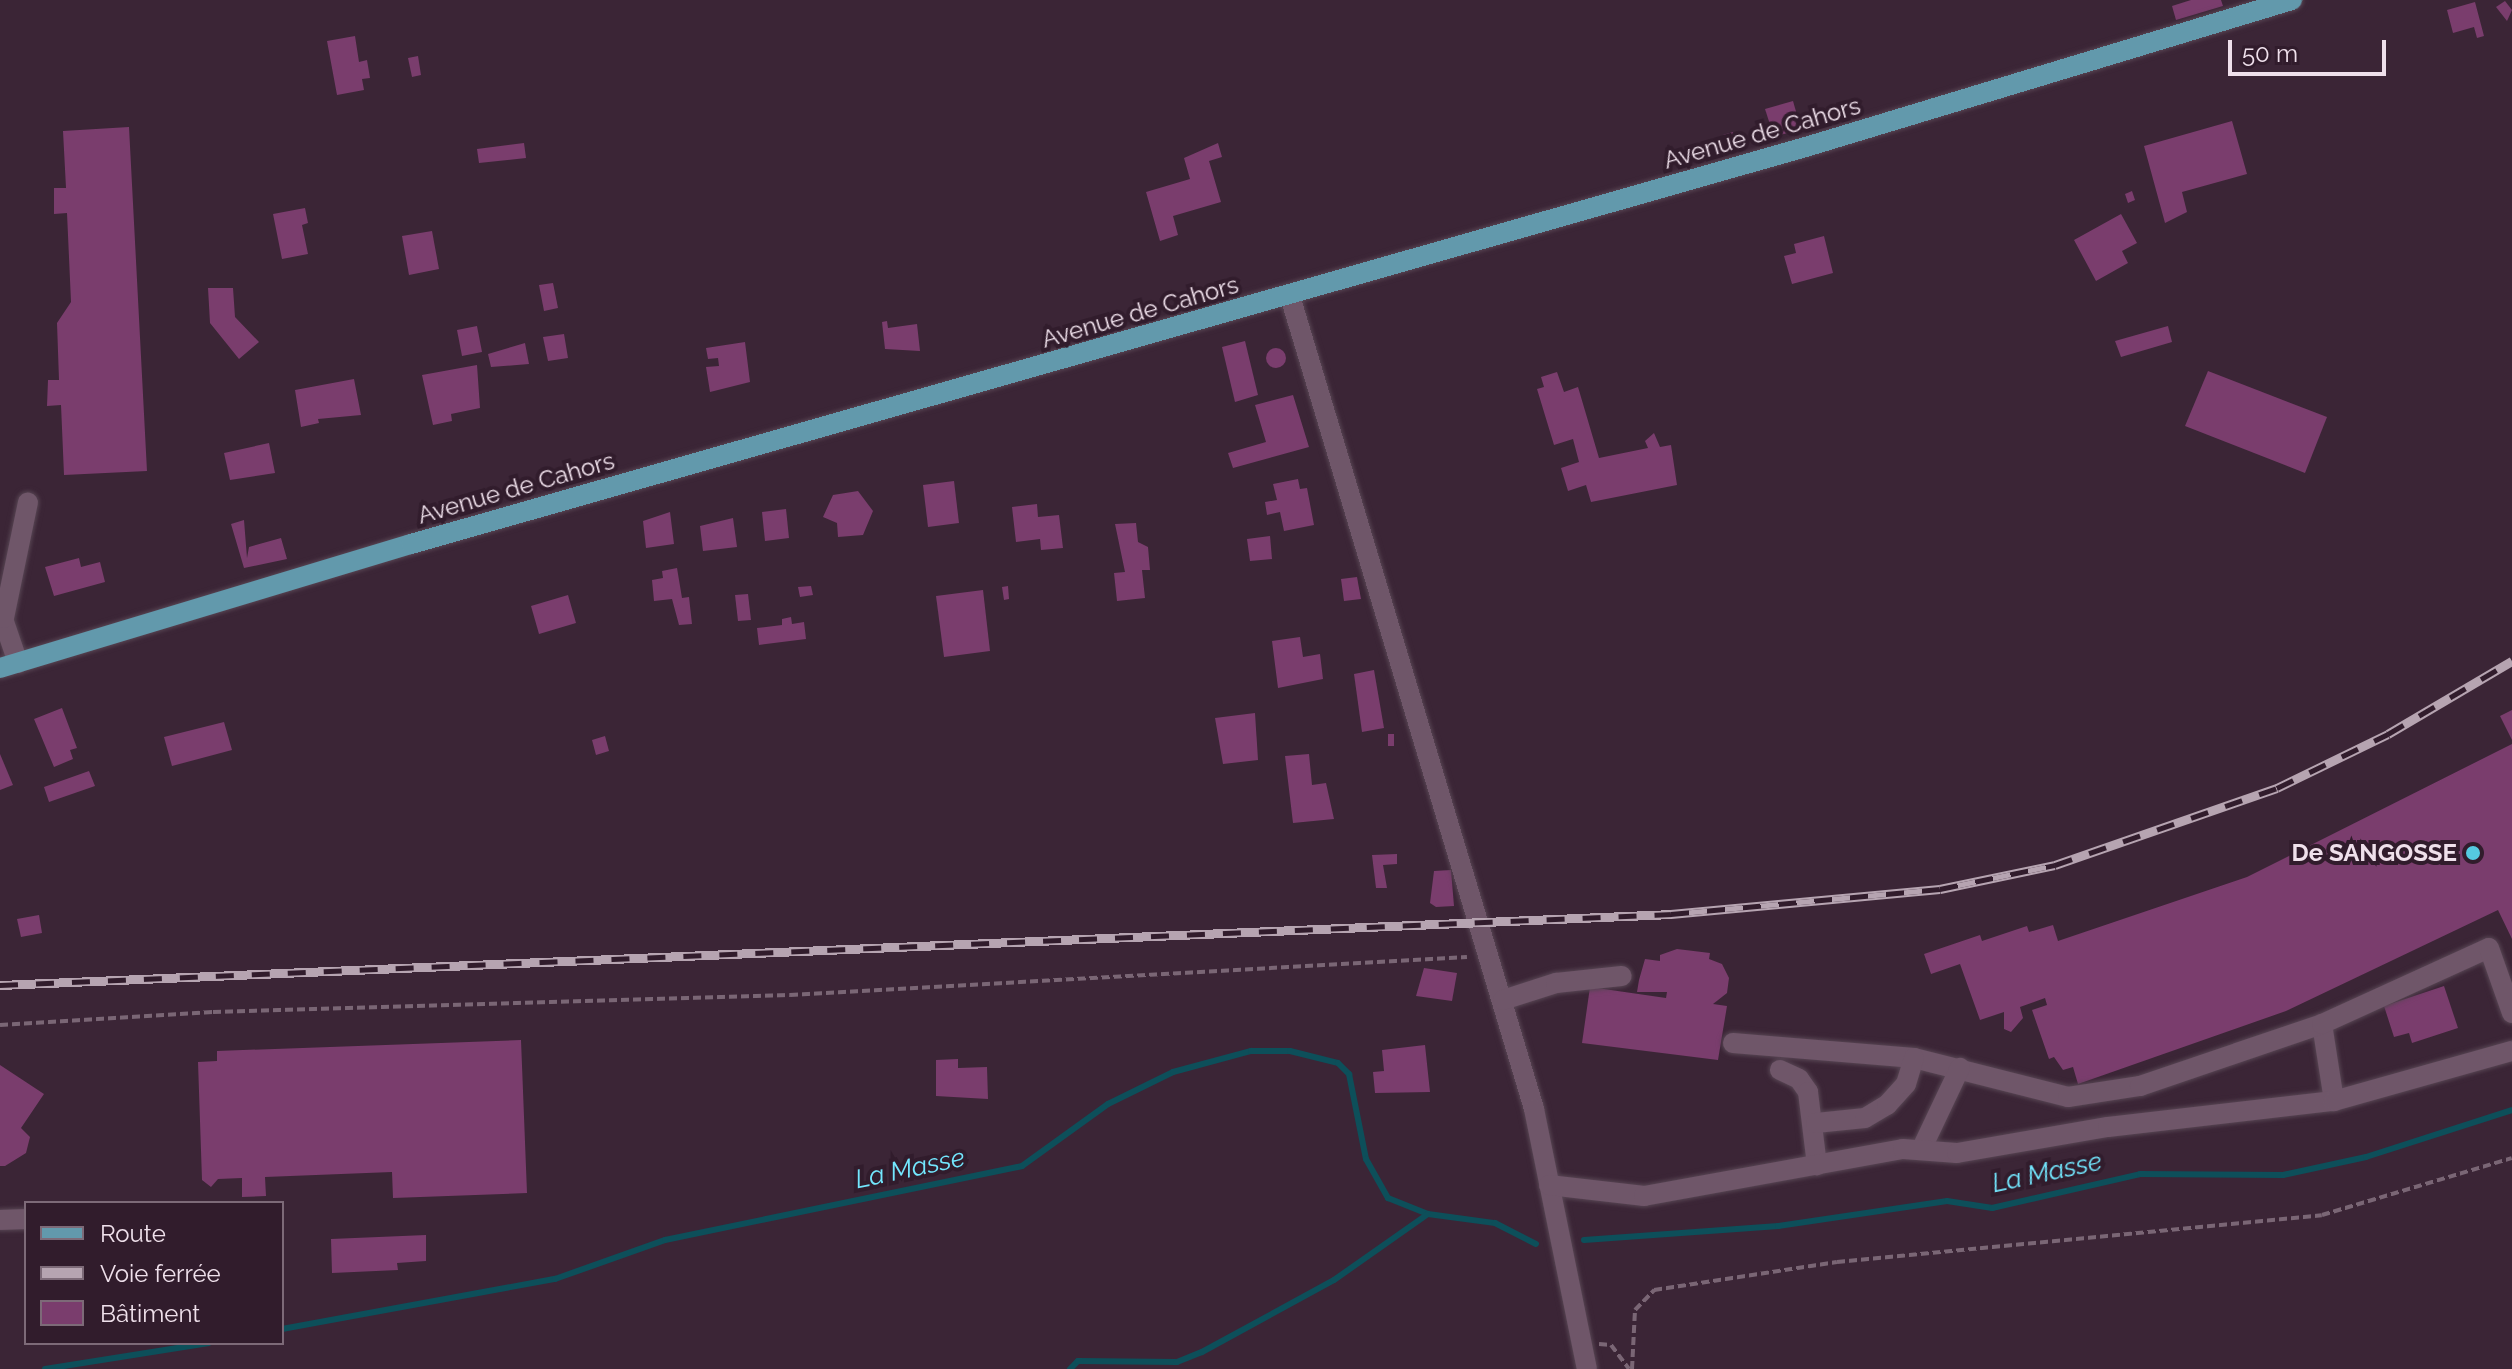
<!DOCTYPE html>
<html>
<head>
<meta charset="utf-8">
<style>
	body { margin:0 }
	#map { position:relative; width:2512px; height:1369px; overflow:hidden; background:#3b2536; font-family:Raleway,sans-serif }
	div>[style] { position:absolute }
	.stream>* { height:6px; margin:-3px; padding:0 3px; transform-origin:3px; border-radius:3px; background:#0d4f5a }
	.building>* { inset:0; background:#7a3d6d }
	.round { border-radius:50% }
	.path>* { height:4px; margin-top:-2px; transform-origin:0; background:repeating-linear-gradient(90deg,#7a6675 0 8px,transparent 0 12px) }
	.roads { filter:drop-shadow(0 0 2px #574553) drop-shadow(0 0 2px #574553) }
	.minor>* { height:20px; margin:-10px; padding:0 10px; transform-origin:10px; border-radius:10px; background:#6f5669 }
	.major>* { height:20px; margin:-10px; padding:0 10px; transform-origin:10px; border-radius:10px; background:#6299ac }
	.rail>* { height:9px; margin-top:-4.5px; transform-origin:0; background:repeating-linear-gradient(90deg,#311c2c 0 18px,#b6a4b1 0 36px); box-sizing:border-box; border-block:2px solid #b6a4b1 }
	.dots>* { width:22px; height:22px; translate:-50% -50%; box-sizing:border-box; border:4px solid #311c2c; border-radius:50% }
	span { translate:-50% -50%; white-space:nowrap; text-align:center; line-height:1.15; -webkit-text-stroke:8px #311c2c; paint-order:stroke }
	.street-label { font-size:24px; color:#efe0eb }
	.poi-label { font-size:24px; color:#efe0eb; font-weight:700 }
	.right { translate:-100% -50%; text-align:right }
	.water-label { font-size:26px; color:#73e7fe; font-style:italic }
	.legend { position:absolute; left:24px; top:1201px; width:260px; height:144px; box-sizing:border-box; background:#311c2c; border:2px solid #7d6a78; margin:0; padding:10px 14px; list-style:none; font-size:24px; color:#efe0eb }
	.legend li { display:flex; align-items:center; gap:16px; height:40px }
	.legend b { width:40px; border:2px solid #7d6a78 }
	.scale { position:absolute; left:2228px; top:40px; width:158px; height:36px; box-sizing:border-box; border:4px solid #efe0eb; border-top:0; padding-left:10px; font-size:24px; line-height:28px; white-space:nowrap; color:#efe0eb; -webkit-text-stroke:6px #311c2c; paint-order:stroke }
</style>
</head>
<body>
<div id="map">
	<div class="stream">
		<div style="left:1584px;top:1240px;width:195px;rotate:-4.1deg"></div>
		<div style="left:1778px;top:1226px;width:171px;rotate:-8.4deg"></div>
		<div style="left:1947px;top:1201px;width:46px;rotate:8.8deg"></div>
		<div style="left:1992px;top:1208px;width:152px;rotate:-12.9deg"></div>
		<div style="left:2140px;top:1174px;width:143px;rotate:0.4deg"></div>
		<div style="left:2283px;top:1175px;width:85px;rotate:-12.2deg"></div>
		<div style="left:2366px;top:1157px;width:153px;rotate:-17.8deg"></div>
		<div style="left:282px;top:1329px;width:278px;rotate:-10.4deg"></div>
		<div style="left:555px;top:1279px;width:117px;rotate:-19.5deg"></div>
		<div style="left:665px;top:1240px;width:365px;rotate:-11.7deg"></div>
		<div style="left:1022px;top:1166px;width:106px;rotate:-35.8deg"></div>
		<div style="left:1108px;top:1104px;width:72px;rotate:-26.2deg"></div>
		<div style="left:1173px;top:1072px;width:81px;rotate:-15.1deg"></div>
		<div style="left:1251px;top:1051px;width:39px"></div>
		<div style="left:1290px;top:1051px;width:49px;rotate:14deg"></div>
		<div style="left:1338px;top:1063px;width:16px;rotate:45deg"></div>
		<div style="left:1349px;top:1074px;width:87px;rotate:78.7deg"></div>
		<div style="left:1366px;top:1159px;width:45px;rotate:60.6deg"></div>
		<div style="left:1388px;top:1198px;width:43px;rotate:21.8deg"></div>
		<div style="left:1428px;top:1214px;width:68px;rotate:7.7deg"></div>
		<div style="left:1495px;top:1223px;width:46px;rotate:27.1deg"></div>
		<div style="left:45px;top:1369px;width:166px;rotate:-9deg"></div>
		<div style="left:1070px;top:1369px;width:11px;rotate:-45deg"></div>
		<div style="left:1078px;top:1361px;width:99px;rotate:0.6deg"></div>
		<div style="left:1177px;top:1362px;width:27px;rotate:-22deg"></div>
		<div style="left:1202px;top:1352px;width:150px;rotate:-28.6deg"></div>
		<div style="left:1334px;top:1280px;width:115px;rotate:-35.1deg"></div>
	</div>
	<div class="building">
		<div style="clip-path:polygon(2191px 0,2221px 0,2223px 6px,2176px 20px,2172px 6px)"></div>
		<div style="clip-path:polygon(2505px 1px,2512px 10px,2507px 21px,2496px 7px)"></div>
		<div style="clip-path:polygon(2475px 2px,2484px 36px,2477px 38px,2474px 27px,2453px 33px,2447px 10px)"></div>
		<div style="clip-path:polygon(355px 36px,359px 62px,367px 60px,370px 78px,362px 79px,364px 90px,337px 95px,327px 41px)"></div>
		<div style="clip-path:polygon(418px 56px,421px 75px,412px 77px,408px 58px)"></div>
		<div style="clip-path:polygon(1793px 101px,1801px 129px,1774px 137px,1765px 109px)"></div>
		<div style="clip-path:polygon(2232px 121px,2247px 174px,2182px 192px,2187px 212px,2165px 223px,2144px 146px)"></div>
		<div style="clip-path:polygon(129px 127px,147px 471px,64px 475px,61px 405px,47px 406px,48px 380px,59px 380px,57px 323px,71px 302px,67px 213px,54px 214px,54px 188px,66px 188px,63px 131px)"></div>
		<div style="clip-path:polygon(1733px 132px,1737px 148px,1727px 150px,1723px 135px)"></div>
		<div style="clip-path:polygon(524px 143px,526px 158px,479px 163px,477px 149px)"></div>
		<div style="clip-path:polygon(1218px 143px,1222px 157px,1209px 161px,1221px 202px,1173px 216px,1178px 235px,1160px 241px,1146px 192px,1190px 179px,1184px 158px)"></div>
		<div style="clip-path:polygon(2132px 191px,2135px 200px,2128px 203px,2125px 194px)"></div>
		<div style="clip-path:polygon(305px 208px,308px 223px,302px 225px,308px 254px,282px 259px,273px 214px)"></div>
		<div style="clip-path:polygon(2121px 214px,2137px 243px,2122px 251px,2128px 263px,2096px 281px,2074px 240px)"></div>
		<div style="clip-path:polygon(432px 231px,439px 269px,409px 275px,402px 236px)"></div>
		<div style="clip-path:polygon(1824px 236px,1833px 273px,1792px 284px,1784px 256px,1796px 253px,1794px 244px)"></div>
		<div style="clip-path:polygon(553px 283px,558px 308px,544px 311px,539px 285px)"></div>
		<div style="clip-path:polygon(208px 288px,233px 288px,235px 317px,259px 342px,239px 359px,210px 323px)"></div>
		<div style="clip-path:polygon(887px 321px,888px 328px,917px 324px,920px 351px,885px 349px,882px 322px)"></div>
		<div style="clip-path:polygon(477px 326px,482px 352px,462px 356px,457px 330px)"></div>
		<div style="clip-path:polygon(2168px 326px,2172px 342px,2121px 357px,2115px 341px)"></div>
		<div style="clip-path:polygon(564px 334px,568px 358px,548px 361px,543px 337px)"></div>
		<div style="clip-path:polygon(1245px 341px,1258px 395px,1235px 402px,1222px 347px)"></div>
		<div style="clip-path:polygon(745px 342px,750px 382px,710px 392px,706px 367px,719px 366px,718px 358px,708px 359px,706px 348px)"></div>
		<div style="clip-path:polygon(525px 343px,529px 364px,491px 367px,488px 354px)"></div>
		<div class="round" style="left:1266px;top:348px;width:20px;height:20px"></div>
		<div style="clip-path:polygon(477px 365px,480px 408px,451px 414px,452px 421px,433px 425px,422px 375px)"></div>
		<div style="clip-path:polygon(2208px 371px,2327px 417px,2305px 473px,2185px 426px)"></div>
		<div style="clip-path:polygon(1557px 372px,1564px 392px,1578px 387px,1599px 458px,1648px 448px,1645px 441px,1654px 433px,1660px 447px,1671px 445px,1677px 485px,1591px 502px,1586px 485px,1568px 491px,1561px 468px,1579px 462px,1573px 439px,1554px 445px,1537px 389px,1544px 387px,1541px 377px)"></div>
		<div style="clip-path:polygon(354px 379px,361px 415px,318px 419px,319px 423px,301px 427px,295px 390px)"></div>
		<div style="clip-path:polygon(1293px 395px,1309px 447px,1233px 468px,1228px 453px,1266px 442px,1255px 405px)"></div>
		<div style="clip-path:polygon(269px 443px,275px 473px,230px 480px,224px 453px)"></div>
		<div style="clip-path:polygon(1298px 479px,1300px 489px,1307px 488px,1314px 525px,1284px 531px,1280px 512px,1267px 515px,1265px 502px,1277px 500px,1273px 484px)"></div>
		<div style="clip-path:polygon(954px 481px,959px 523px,928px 527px,923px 485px)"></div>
		<div style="clip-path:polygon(858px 491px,873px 511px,863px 535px,838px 537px,837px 523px,823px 517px,833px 495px)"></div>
		<div style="clip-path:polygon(1037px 504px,1038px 517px,1059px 515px,1063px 548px,1041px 550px,1040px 539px,1016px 542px,1012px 507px)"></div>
		<div style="clip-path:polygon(786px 509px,789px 538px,765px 541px,762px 512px)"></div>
		<div style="clip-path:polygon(670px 512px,674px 544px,646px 548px,643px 521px)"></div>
		<div style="clip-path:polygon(733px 518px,737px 547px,703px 551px,700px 526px)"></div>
		<div style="clip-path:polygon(244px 520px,247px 558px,249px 547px,281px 538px,287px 559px,244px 568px,231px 524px)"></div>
		<div style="clip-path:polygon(1136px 523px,1138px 542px,1148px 547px,1150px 570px,1142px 570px,1145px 598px,1117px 601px,1114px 573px,1125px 572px,1115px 524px)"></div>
		<div style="clip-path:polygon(1270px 536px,1272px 559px,1250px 561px,1247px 539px)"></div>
		<div style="clip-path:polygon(79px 558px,81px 567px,100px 562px,105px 582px,54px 596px,45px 567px)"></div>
		<div style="clip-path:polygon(677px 568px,682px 598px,689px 597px,692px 624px,679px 625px,672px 599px,654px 601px,652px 580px,663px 578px,662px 571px)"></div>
		<div style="clip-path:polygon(1357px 577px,1361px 599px,1344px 601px,1341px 579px)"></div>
		<div style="clip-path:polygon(811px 586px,813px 595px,800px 597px,798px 587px)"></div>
		<div style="clip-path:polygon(1008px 586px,1009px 599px,1004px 600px,1002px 587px)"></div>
		<div style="clip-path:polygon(983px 590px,990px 651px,944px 657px,936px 596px)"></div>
		<div style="clip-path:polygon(748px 594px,751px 620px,738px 621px,735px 595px)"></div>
		<div style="clip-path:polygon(568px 595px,576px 623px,539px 634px,531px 606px)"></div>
		<div style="clip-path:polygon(791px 617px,792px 624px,804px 622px,806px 639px,759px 645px,757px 628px,782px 625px,782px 619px)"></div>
		<div style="clip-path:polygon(1300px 637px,1303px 657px,1320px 654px,1323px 679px,1278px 688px,1272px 641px)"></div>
		<div style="clip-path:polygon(1374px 670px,1384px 728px,1362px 732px,1354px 674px)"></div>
		<div style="clip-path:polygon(62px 708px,77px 748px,70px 750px,73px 759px,54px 767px,34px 719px)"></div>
		<div style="clip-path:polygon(2512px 710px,2512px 740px,2500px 716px)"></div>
		<div style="clip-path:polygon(1255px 713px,1258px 760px,1223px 764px,1215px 718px)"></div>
		<div style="clip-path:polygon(224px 722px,232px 750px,172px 766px,164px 737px)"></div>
		<div style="clip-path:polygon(1388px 734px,1394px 734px,1394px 746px,1388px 746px)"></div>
		<div style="clip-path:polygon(605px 736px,609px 751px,596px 755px,592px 740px)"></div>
		<div style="clip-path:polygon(2512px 744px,2512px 939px,2498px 910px,2286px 1011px,2078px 1084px,2073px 1067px,2063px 1070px,2054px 1057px,2049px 1059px,2032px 1010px,2047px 1005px,2045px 998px,2020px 1007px,2023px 1018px,2011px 1032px,2004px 1029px,2004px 1012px,1980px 1020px,1960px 964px,1931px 974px,1924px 954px,1980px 935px,1982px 941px,2027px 926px,2029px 932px,2053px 925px,2058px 941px,2247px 877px)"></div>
		<div style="clip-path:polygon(0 754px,13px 785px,0 790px)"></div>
		<div style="clip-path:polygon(1309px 754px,1312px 785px,1326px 783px,1334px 819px,1293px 823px,1285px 756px)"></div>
		<div style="clip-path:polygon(89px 771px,95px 786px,49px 802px,44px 787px)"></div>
		<div style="clip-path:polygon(1397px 854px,1397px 864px,1383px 865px,1387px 888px,1376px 888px,1372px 855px)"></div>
		<div style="clip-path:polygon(1451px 870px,1454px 906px,1436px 907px,1430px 903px,1434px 871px)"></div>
		<div style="clip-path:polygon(39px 915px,42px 933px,21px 937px,17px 919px)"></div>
		<div style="clip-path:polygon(1677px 949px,1710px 953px,1709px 959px,1722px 964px,1729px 978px,1727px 993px,1713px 1004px,1727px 1006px,1718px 1060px,1582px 1043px,1590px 987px,1666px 998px,1667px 992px,1637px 992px,1639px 980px,1645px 959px,1660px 961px,1660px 955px)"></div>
		<div style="clip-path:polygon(1424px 968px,1457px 973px,1452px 1001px,1416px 996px)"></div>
		<div style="clip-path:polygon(2444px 986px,2458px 1028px,2412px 1043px,2409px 1033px,2394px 1037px,2384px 1006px)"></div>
		<div style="clip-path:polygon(521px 1040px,527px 1193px,393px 1198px,392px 1172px,265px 1177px,266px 1196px,242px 1197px,242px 1178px,218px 1179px,211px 1187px,202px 1180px,198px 1062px,217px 1061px,217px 1051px)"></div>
		<div style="clip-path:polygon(1425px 1045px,1430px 1092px,1375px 1093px,1373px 1072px,1384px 1071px,1382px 1050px)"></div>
		<div style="clip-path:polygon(958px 1059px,958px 1068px,987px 1067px,988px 1099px,936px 1096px,936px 1060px)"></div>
		<div style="clip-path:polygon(0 1065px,44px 1094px,21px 1128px,30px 1137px,26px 1153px,5px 1166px,0 1166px)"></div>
		<div style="clip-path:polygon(426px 1235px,426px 1261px,397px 1263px,398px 1270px,332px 1273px,331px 1239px)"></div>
	</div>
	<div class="path">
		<div style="left:0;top:1025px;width:213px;rotate:-3.5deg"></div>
		<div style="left:213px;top:1012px;width:577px;rotate:-1.69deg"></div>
		<div style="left:790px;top:995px;width:678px;rotate:-3.21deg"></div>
		<div style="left:1599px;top:1344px;width:12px;rotate:5deg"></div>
		<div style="left:1611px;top:1345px;width:30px;rotate:53deg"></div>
		<div style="left:1632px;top:1369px;width:59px;rotate:-87.1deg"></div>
		<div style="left:1635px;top:1310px;width:28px;rotate:-46deg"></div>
		<div style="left:1654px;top:1290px;width:185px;rotate:-8.7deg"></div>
		<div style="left:1837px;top:1262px;width:487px;rotate:-5.5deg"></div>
		<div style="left:2322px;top:1215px;width:198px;rotate:-16.7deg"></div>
	</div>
	<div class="roads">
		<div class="minor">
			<div style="left:1290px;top:296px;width:849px;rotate:73.29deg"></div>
			<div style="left:1534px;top:1109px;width:265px;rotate:78.5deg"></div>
			<div style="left:0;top:610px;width:56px;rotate:71.2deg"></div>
			<div style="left:4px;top:618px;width:118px;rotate:-78.3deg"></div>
			<div style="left:1503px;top:1000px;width:56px;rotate:-17.8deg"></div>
			<div style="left:1556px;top:983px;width:66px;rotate:-6.1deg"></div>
			<div style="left:2322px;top:1024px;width:78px;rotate:81.1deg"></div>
			<div style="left:1733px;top:1043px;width:182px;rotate:4.7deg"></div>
			<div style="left:1914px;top:1058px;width:159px;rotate:14.2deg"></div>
			<div style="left:2068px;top:1097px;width:73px;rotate:-8.7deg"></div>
			<div style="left:2140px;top:1086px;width:192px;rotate:-18.8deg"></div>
			<div style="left:2322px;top:1024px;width:183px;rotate:-24.5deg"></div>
			<div style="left:2489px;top:948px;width:69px;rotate:70.5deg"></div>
			<div style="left:1780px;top:1070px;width:21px;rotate:25deg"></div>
			<div style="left:1799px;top:1079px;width:16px;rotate:55deg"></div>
			<div style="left:1808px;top:1092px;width:74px;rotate:83deg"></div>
			<div style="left:1816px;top:1123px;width:49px;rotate:-5.8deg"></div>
			<div style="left:1865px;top:1118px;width:26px;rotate:-31deg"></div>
			<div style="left:1887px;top:1105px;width:28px;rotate:-48deg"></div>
			<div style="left:1906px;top:1084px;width:27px;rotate:-73deg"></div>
			<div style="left:1921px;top:1150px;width:91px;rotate:-64.6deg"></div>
			<div style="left:1549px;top:1185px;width:96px;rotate:6.6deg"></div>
			<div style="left:1644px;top:1196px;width:263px;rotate:-10.3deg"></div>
			<div style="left:1903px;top:1149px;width:54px;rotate:4.2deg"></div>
			<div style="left:1957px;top:1153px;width:153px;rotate:-9.8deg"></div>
			<div style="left:2108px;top:1127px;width:227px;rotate:-6.6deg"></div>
			<div style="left:2334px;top:1101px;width:185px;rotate:-15.7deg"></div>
			<div style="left:0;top:1220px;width:26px;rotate:-2deg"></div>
		</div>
		<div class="major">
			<div style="left:0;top:668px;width:429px;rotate:-16.8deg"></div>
			<div style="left:411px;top:544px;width:1443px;rotate:-15.89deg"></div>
			<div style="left:1799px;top:149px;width:515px;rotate:-16.82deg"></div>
		</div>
	</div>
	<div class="rail">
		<div style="left:0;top:985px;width:1673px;rotate:-2.43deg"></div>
		<div style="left:1671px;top:914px;width:270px;rotate:-5.3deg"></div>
		<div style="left:1940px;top:889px;width:117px;rotate:-11.8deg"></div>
		<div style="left:2055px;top:865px;width:235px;rotate:-19.1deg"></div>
		<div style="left:2277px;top:788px;width:123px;rotate:-25.9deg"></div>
		<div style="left:2388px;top:734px;width:144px;rotate:-30.5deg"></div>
	</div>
	<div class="dots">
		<div style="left:2473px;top:853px;background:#55cae0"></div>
	</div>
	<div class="street-label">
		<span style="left:1762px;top:133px;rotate:-16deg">Avenue de Cahors</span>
		<span style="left:1140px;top:312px;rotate:-16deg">Avenue de Cahors</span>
		<span style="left:516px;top:488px;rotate:-16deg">Avenue de Cahors</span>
	</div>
	<div class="poi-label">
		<span class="right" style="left:2457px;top:853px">De SANGOSSE</span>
	</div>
	<div class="water-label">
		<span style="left:910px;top:1169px;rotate:-12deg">La Masse</span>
		<span style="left:2047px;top:1173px;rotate:-12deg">La Masse</span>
	</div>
	<ul class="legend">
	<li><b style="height:10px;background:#6299ac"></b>Route</li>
	<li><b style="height:10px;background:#b6a4b1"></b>Voie ferrée</li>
	<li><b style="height:22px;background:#7a3d6d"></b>Bâtiment</li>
	</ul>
	<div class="scale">50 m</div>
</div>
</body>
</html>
